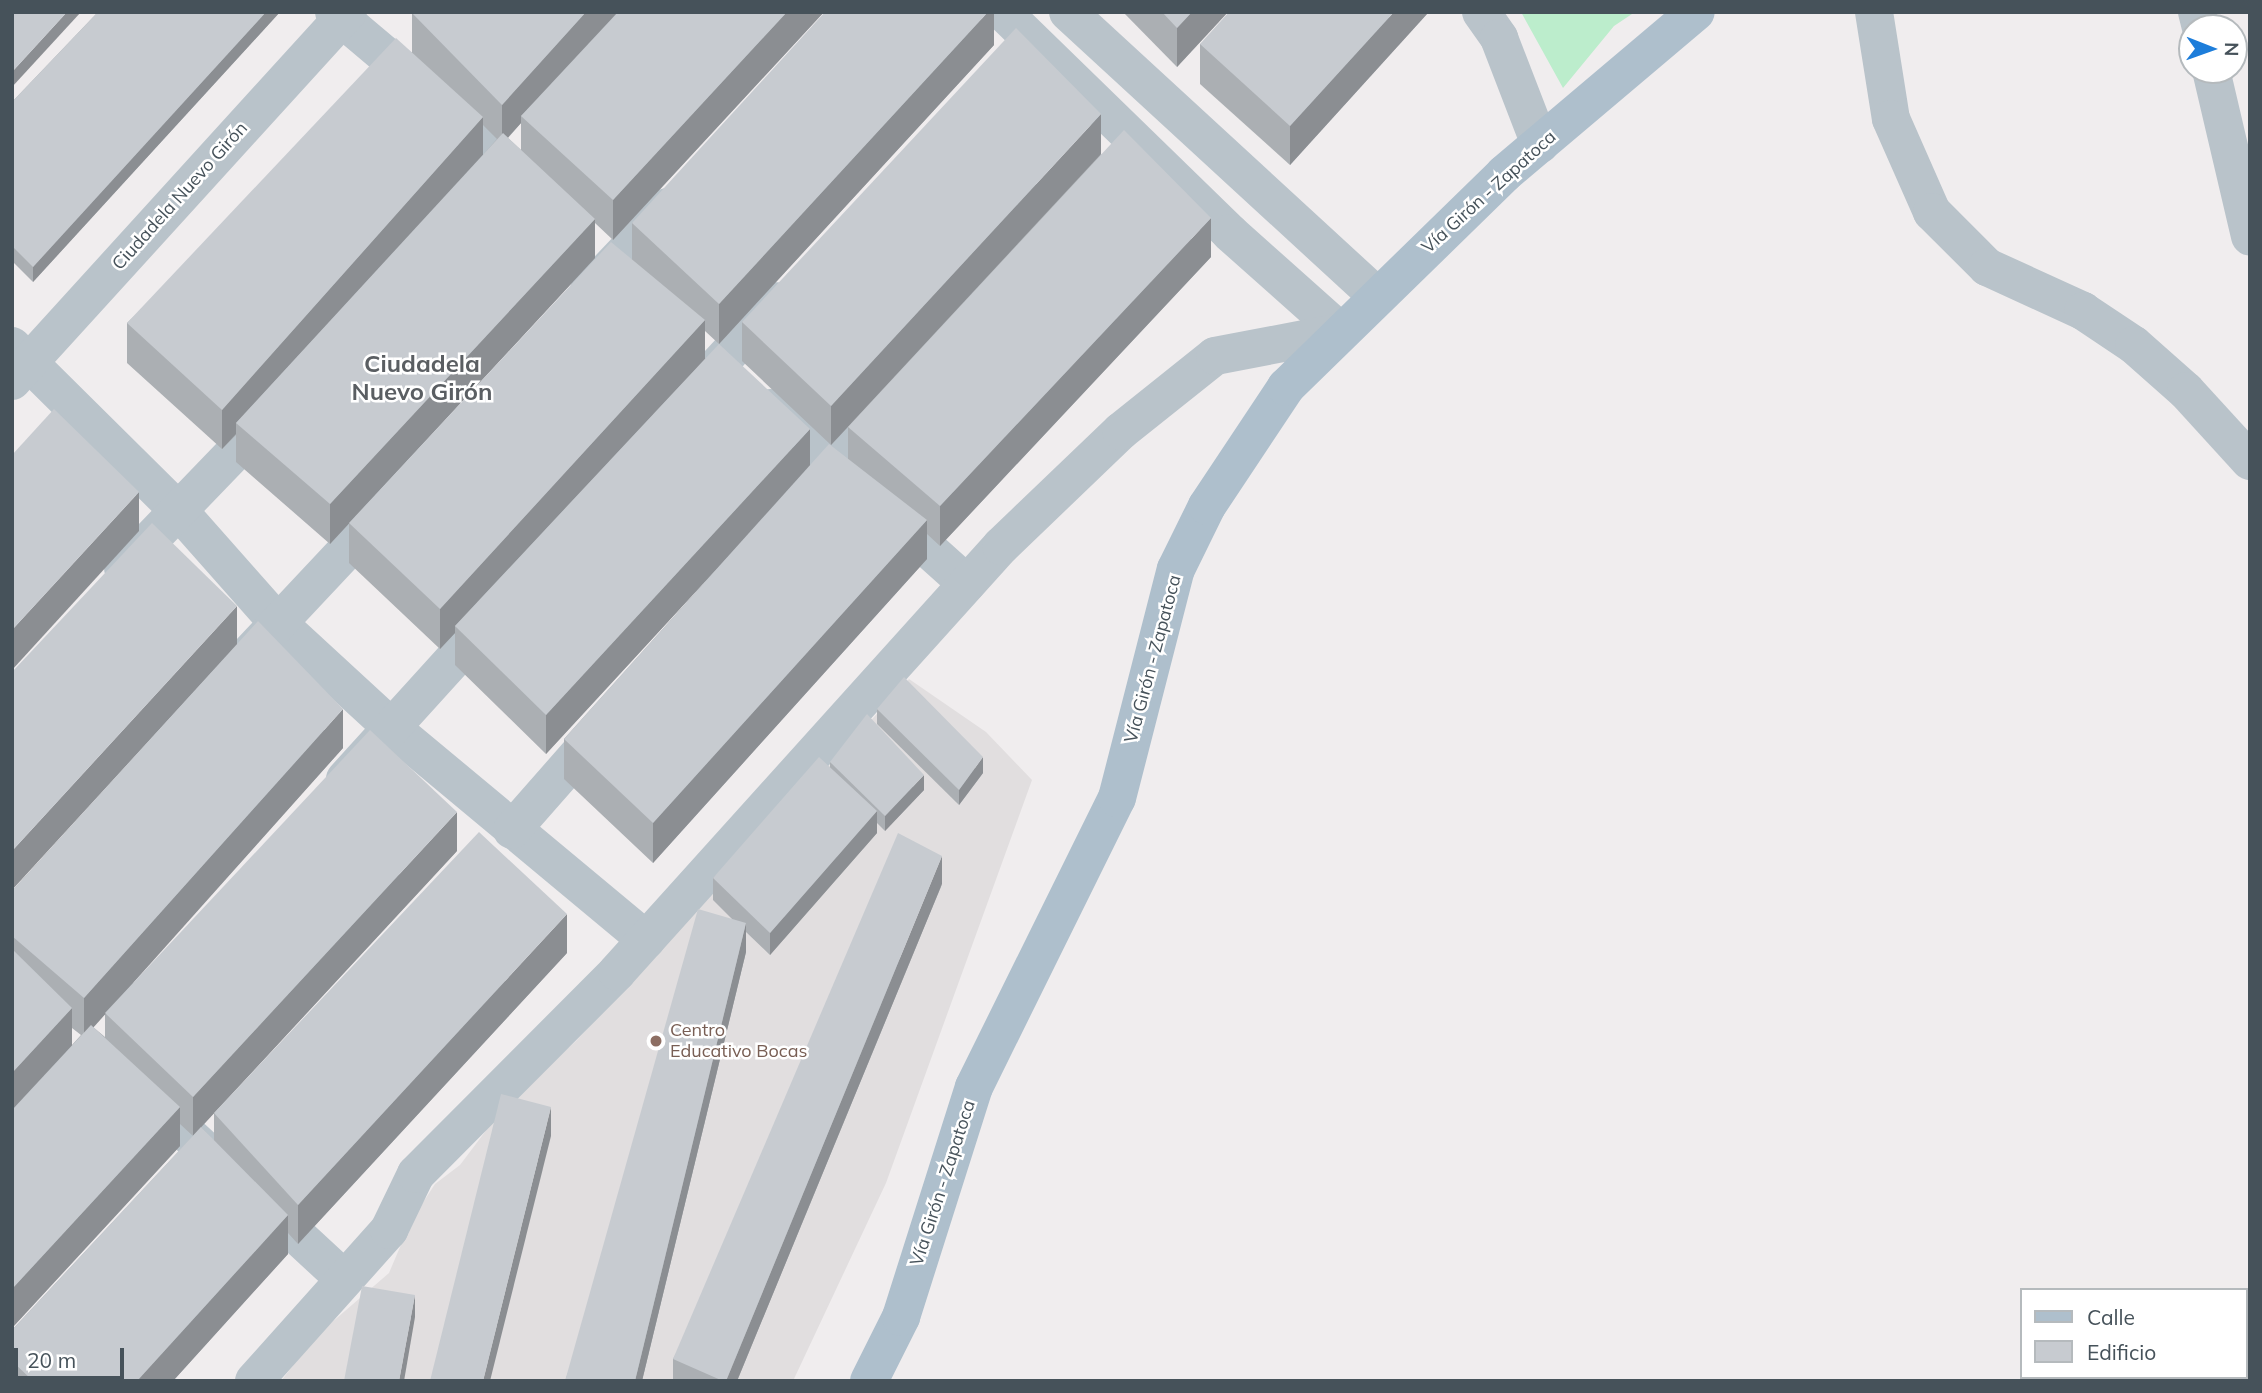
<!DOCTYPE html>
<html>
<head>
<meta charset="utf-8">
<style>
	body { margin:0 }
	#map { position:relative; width:2262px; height:1393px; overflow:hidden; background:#f0edee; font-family:Mulish,sans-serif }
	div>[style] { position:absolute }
	.education>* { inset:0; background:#e1dedf }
	.green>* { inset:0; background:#bcedcc }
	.minor>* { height:38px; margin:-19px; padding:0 19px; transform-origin:19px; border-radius:19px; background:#b9c3ca }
	.major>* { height:38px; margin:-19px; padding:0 19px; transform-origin:19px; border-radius:19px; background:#aebfcc }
	.wall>* { inset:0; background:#abafb3 }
	.shaded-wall>* { inset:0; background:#8b8e92 }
	.building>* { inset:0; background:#c7cbd0 }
	.dots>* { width:19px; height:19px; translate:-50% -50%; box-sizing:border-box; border:4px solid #fff; border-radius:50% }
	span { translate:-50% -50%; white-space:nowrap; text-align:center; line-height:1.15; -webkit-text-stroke:5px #fff; paint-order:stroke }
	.street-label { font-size:18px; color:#46525a }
	.education-label { font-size:18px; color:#785e54 }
	.left { translate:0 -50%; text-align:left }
	.district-label { font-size:24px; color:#5a5e62; font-weight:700 }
	.frame { position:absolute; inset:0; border:14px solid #46525a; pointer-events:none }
	.legend { position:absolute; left:2020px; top:1288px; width:228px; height:91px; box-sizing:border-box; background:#fff; border:2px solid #b5babd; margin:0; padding:9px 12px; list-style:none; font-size:21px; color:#46525a }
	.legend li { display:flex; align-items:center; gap:14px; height:35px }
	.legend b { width:35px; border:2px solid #b5babd }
	.north { position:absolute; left:2178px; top:14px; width:70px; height:70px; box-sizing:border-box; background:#fff; border:2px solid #b5babd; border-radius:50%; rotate:91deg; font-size:19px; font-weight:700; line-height:28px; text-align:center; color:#46525a }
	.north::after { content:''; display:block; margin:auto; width:24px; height:32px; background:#1d7dda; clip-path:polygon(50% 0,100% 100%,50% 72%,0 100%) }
	.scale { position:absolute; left:14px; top:1348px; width:110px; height:32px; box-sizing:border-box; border:4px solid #46525a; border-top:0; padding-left:9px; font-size:21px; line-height:24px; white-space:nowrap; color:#46525a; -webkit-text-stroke:5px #fff; paint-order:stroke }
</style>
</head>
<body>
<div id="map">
	<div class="education">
		<div style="clip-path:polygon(909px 679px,986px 732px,1032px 780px,886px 1183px,793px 1381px,281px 1381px,316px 1336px,389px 1273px,411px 1221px,435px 1184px,460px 1165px,506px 1104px,576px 1041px)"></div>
	</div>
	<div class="green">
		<div style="clip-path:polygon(1521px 12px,1635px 12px,1614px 26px,1563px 88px)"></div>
	</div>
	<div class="minor">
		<div style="left:334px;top:12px;width:140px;rotate:40.1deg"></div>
		<div style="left:441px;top:102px;width:120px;rotate:43.7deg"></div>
		<div style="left:1003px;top:12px;width:317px;rotate:44.2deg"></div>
		<div style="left:1230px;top:233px;width:149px;rotate:41.7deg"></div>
		<div style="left:1068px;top:12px;width:420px;rotate:42.6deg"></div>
		<div style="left:1481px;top:12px;width:32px;rotate:55deg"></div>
		<div style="left:1499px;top:38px;width:114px;rotate:68.9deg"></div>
		<div style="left:1874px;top:12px;width:108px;rotate:81deg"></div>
		<div style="left:1891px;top:119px;width:102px;rotate:66.2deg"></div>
		<div style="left:1932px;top:212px;width:78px;rotate:45deg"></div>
		<div style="left:1987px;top:267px;width:106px;rotate:24.6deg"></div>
		<div style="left:2083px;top:311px;width:61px;rotate:33.7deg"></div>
		<div style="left:2134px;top:345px;width:69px;rotate:41.5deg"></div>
		<div style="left:2186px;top:391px;width:95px;rotate:47.6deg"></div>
		<div style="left:2197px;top:12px;width:16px;rotate:76deg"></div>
		<div style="left:2211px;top:70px;width:171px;rotate:76.8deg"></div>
		<div style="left:589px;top:290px;width:115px;rotate:-46.4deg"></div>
		<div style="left:12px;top:346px;width:233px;rotate:44.7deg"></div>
		<div style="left:178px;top:510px;width:151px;rotate:48.5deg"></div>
		<div style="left:278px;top:623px;width:155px;rotate:42.6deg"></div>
		<div style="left:392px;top:728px;width:331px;rotate:39.8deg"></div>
		<div style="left:12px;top:381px;width:499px;rotate:-47.7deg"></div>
		<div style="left:694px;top:391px;width:122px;rotate:-47.3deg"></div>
		<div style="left:771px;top:408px;width:263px;rotate:41.9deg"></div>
		<div style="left:806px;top:494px;width:115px;rotate:-47.1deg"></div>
		<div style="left:123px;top:568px;width:216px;rotate:-46.1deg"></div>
		<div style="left:233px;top:671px;width:224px;rotate:-46.8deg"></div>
		<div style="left:345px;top:779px;width:217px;rotate:-47.8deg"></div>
		<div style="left:512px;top:830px;width:130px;rotate:-48.7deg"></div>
		<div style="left:140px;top:1090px;width:278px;rotate:42.8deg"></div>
		<div style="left:254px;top:1381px;width:203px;rotate:-48.2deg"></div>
		<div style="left:389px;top:1230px;width:62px;rotate:-64.3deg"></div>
		<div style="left:416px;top:1174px;width:285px;rotate:-45.1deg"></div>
		<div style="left:617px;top:972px;width:574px;rotate:-47.97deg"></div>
		<div style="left:1001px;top:546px;width:166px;rotate:-43.8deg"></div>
		<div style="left:1121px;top:431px;width:120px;rotate:-38.6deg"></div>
		<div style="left:1215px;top:356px;width:128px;rotate:-10.8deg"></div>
	</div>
	<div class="major">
		<div style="left:869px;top:1381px;width:72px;rotate:-63.4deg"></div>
		<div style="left:901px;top:1317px;width:241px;rotate:-72.4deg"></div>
		<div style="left:974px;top:1087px;width:322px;rotate:-63.7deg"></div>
		<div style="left:1117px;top:798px;width:236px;rotate:-75.6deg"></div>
		<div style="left:1176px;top:569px;width:70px;rotate:-63.8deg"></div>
		<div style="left:1207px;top:506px;width:143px;rotate:-56.4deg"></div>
		<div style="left:1286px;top:387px;width:305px;rotate:-44.3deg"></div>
		<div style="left:1504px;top:174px;width:251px;rotate:-40.2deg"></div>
	</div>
	<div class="wall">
		<div style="clip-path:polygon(98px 12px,280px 12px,33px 282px,12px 261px,12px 102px)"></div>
		<div style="clip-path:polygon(evenodd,824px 12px,613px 240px,595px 223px,595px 258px,330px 544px,236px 462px,236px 435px,222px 449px,127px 363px,127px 323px,412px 52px,412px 13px,824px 12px,521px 123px,521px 150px,508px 138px,521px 123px,824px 12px,483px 125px,497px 139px,483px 155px,483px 125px)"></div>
		<div style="clip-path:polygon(994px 12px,994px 45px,719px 344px,705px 331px,705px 358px,810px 465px,848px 459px,848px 427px,831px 445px,742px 361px,742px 322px,1101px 154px,1211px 257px,940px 546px,927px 534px,927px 559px,653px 863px,564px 779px,564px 739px,722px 563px,546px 754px,455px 665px,455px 633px,440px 649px,349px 563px,349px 523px,632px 259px,632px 223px)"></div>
		<div style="clip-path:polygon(1123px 12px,1228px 12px,1177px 67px)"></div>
		<div style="clip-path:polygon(1427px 12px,1427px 14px,1290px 165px,1200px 84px,1200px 44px)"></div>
		<div style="clip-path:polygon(evenodd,237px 645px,343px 748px,132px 983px,457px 851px,201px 1127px,214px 1141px,214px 1113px,567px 953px,298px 1244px,288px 1233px,288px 1254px,173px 1381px,12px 1381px,12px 1330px,193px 1136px,180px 1124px,180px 1146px,12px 1328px,12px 891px,237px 645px,105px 1014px,105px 1037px,93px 1027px,105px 1014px,237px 645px,72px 1028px,81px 1035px,72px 1045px,72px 1028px)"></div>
		<div style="clip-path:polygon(877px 709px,983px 773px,959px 805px,877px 724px)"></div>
		<div style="clip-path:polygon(830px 762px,924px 790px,885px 831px,877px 823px,877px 833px,770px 955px,746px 932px,746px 952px,642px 1381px,565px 1381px,732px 919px,713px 900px,713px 878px,830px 767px)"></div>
		<div style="clip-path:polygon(942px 884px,737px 1381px,673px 1381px,673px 1359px)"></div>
	</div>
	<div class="shaded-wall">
		<div style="clip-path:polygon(67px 12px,81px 12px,12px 87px,12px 72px)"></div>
		<div style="clip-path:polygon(266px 12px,280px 12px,33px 282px,33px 267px)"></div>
		<div style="clip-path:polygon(586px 12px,622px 12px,521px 116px,521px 123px,502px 144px,502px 105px)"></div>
		<div style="clip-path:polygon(787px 12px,824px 12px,613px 240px,613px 200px)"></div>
		<div style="clip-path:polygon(988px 12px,994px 12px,994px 45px,719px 344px,719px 304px)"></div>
		<div style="clip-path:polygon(1192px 12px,1228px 12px,1177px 67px,1177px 28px)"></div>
		<div style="clip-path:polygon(1394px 12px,1427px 12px,1427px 14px,1290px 165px,1290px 126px)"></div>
		<div style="clip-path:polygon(1101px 114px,1101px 154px,831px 445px,831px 406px)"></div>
		<div style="clip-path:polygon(483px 117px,483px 156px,236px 423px,236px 434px,222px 449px,222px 410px)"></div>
		<div style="clip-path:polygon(1211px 218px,1211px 257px,940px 546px,940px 506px)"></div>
		<div style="clip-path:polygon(595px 219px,595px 258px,330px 544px,330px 504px)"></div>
		<div style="clip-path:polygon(705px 320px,705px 359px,455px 626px,455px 633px,440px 649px,440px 609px)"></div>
		<div style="clip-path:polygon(810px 429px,810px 468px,546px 754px,546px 715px)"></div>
		<div style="clip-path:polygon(139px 492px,139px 531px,12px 670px,12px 630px)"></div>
		<div style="clip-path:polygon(927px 520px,927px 559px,653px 863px,653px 823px)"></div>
		<div style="clip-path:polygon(237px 606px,237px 645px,12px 890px,12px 851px)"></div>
		<div style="clip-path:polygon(343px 709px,343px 748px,84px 1038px,84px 998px)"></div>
		<div style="clip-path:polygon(983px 757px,983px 773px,959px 805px,959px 790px)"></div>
		<div style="clip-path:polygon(924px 775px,924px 790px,885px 831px,885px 816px)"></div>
		<div style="clip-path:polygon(877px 811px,877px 833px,770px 955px,770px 933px)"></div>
		<div style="clip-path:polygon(457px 812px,457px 851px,193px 1136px,193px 1097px)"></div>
		<div style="clip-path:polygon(942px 856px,942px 884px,737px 1381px,726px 1381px)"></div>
		<div style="clip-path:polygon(567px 914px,567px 953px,298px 1244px,298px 1205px)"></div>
		<div style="clip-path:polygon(746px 923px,746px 952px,642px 1381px,635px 1381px)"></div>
		<div style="clip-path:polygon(72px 1008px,72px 1048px,12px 1113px,12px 1073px)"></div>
		<div style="clip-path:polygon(180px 1107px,180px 1146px,12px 1328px,12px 1289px)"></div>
		<div style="clip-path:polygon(551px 1107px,551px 1136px,490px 1381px,483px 1381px)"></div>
		<div style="clip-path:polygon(288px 1215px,288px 1254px,173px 1381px,137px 1381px)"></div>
		<div style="clip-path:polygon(415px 1295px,415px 1317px,404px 1381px,399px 1381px)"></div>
	</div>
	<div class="building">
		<div style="clip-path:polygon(12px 12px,67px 12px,12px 72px)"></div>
		<div style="clip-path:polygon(98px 12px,266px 12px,33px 267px,12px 246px,12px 102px)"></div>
		<div style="clip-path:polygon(413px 12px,586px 12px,502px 105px,412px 13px)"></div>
		<div style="clip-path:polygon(618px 12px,787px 12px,613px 200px,521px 116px)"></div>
		<div style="clip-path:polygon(825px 12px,988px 12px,719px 304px,632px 223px)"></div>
		<div style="clip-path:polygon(1162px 12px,1192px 12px,1177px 28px)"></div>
		<div style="clip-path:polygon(1229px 12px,1394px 12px,1290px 126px,1200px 44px)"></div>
		<div style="clip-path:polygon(1016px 28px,1101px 114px,831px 406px,742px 322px)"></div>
		<div style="clip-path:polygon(396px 38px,483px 117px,222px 410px,127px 323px)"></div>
		<div style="clip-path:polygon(1124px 130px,1211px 218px,940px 506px,848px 427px)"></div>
		<div style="clip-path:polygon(503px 133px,595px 219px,330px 504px,236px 423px)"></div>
		<div style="clip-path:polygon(611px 242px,705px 320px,440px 609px,349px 523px)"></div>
		<div style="clip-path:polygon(719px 344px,810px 429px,546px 715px,455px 626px)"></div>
		<div style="clip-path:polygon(54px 409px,139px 492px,12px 630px,12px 455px)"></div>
		<div style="clip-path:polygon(829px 444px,927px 520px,653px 823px,564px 739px)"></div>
		<div style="clip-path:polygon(152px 523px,237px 606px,12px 851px,12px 672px)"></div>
		<div style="clip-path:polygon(258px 621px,343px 709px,84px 998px,12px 936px,12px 891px)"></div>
		<div style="clip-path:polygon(904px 677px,983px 757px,959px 790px,877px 709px)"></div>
		<div style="clip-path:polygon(867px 714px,924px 775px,885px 816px,830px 762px)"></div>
		<div style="clip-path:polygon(370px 730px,457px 812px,193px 1097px,105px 1013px)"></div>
		<div style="clip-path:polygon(819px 757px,877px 811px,770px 933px,713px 878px)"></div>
		<div style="clip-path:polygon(479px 832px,567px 914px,298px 1205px,214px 1113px)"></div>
		<div style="clip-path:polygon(898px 833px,942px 856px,726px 1381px,723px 1381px,673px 1359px)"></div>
		<div style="clip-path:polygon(698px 909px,746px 923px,635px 1381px,565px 1381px)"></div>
		<div style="clip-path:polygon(12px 949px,72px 1008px,12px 1073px)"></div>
		<div style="clip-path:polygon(91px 1025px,180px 1107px,12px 1289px,12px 1110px)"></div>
		<div style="clip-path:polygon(501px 1094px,551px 1107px,483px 1381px,430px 1381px)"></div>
		<div style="clip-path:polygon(201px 1127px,288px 1215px,137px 1381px,33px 1381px,12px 1361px,12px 1330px)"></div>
		<div style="clip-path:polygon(362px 1286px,415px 1295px,399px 1381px,344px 1381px)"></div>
	</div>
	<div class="dots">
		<div style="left:656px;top:1041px;background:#8d6e63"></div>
	</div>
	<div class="street-label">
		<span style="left:1489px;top:192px;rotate:-42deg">Vía Girón - Zapatoca</span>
		<span style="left:180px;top:196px;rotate:-48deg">Ciudadela Nuevo Girón</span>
		<span style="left:1153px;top:659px;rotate:-75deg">Vía Girón - Zapatoca</span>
		<span style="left:943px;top:1183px;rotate:-72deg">Vía Girón - Zapatoca</span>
	</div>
	<div class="education-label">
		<span class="left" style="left:670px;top:1041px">Centro<br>Educativo Bocas</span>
	</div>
	<div class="district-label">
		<span style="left:422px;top:378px">Ciudadela<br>Nuevo Girón</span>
	</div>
	<div class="frame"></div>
	<ul class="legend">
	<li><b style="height:9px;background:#aebfcc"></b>Calle</li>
	<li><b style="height:19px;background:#c7cbd0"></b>Edificio</li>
	</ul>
	<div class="north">N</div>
	<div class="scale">20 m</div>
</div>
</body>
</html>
